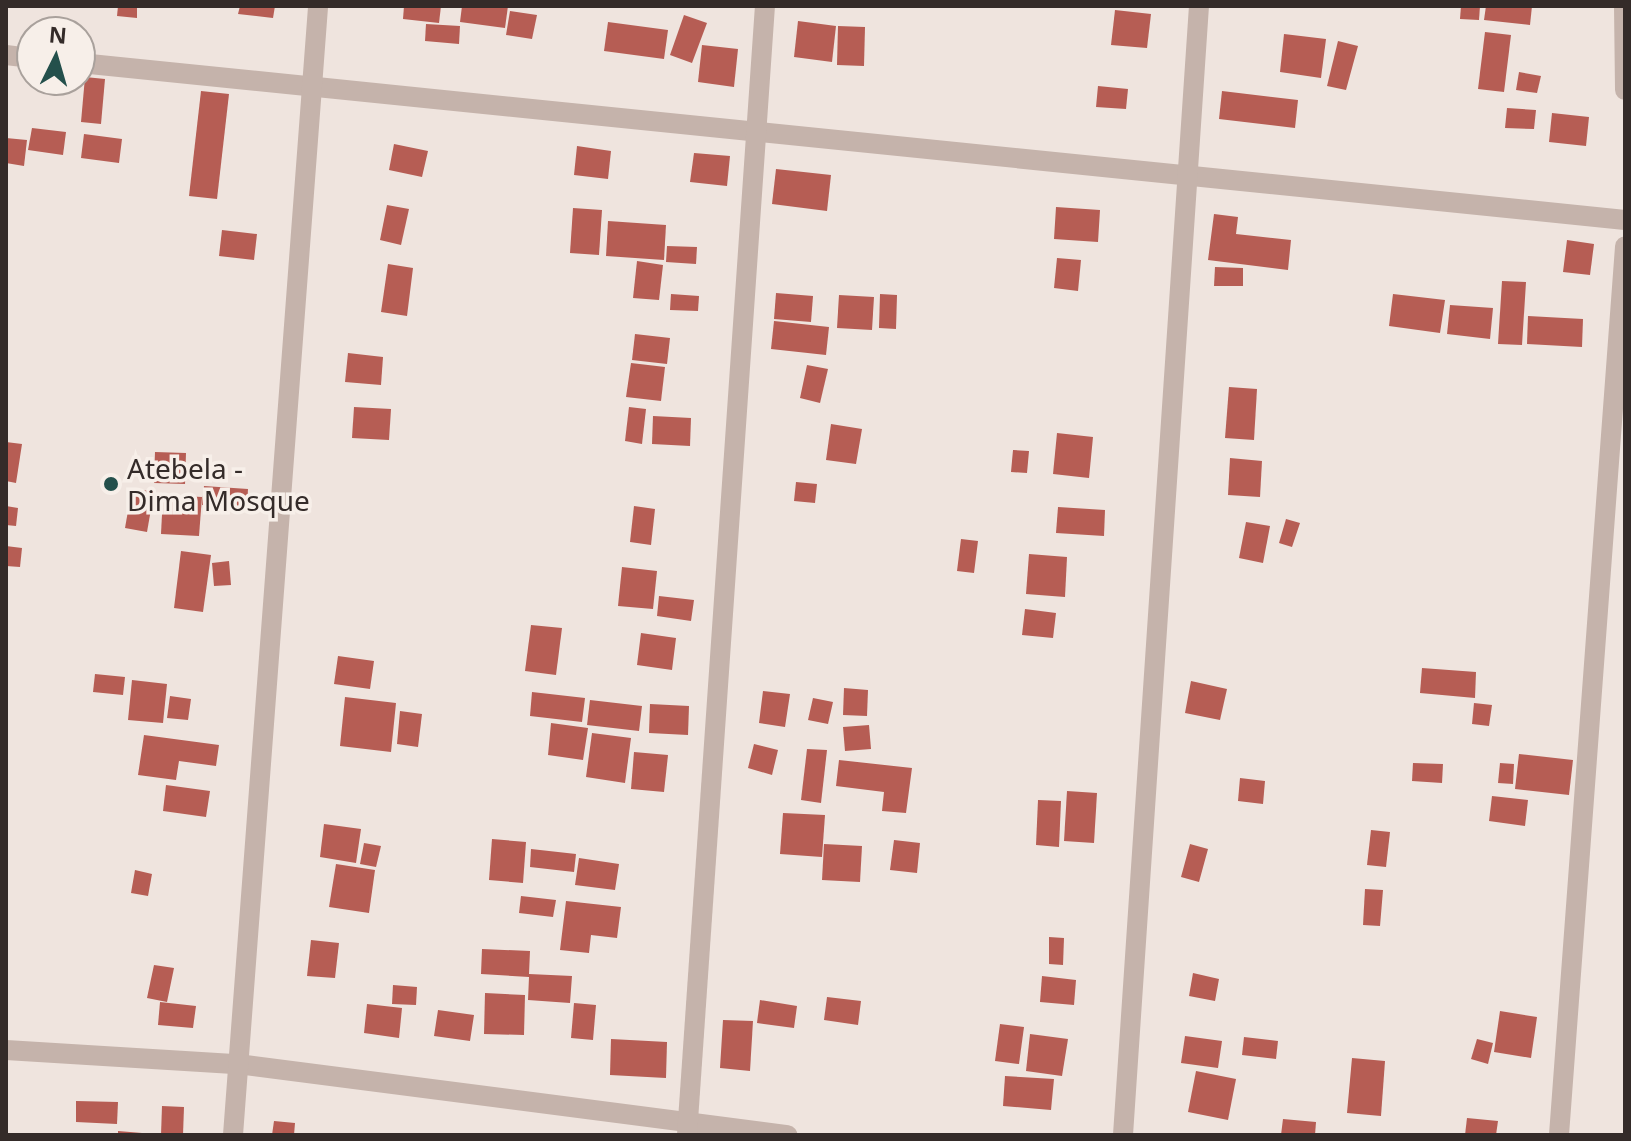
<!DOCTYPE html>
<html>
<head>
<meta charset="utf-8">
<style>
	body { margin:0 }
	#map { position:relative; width:1631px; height:1141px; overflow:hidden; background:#efe4de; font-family:"Noto Sans",sans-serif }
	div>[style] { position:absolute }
	.building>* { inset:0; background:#b65d54 }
	.minor>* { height:20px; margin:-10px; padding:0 10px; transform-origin:10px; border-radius:10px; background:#c5b3ab }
	.dots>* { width:22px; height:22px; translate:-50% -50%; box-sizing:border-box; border:4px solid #f7efe9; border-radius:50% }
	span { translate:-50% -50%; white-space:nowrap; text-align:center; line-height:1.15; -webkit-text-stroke:7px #f7efe9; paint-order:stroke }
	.poi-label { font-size:28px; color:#342b29 }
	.left { translate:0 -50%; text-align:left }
	.frame { position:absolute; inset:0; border:8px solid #342b29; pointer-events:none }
	.north { position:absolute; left:16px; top:16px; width:80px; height:80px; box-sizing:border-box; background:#f7efe9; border:2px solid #a9a19c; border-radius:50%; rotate:5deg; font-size:22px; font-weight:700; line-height:32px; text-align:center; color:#342b29 }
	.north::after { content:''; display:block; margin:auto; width:28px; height:36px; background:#24504c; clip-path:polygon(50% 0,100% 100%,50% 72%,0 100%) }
</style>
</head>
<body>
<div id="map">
	<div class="building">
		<div style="clip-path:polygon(118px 6px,137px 6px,137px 18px,117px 16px)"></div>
		<div style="clip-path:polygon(240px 6px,275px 6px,273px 18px,238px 14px)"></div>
		<div style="clip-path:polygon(404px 6px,441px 6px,439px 23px,403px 19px)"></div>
		<div style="clip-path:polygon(462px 6px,508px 6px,505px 28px,460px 22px)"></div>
		<div style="clip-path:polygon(1461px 6px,1480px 6px,1479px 20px,1460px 19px)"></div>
		<div style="clip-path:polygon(1486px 6px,1532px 6px,1530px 25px,1484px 20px)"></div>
		<div style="clip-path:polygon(1115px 10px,1151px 14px,1147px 48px,1111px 45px)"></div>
		<div style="clip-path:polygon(510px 11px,537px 15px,532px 39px,506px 35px)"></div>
		<div style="clip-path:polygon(684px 15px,707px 23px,692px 63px,670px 55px)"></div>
		<div style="clip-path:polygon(798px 21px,836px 26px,832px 62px,794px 57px)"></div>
		<div style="clip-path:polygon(608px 22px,668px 30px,664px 59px,604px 51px)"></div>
		<div style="clip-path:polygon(426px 24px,460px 26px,459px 44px,425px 41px)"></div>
		<div style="clip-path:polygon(838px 26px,865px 27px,864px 66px,837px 65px)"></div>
		<div style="clip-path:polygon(1485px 32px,1511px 35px,1504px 92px,1478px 89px)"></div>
		<div style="clip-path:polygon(1284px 34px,1326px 39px,1321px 78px,1280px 72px)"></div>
		<div style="clip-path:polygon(1338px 41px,1358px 46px,1346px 90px,1327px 86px)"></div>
		<div style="clip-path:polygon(702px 45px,738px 49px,734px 87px,698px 82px)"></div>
		<div style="clip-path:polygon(1519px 72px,1541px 76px,1537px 93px,1516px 90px)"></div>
		<div style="clip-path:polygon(85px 77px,105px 79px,101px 124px,81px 122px)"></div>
		<div style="clip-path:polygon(1098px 86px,1128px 89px,1126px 109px,1096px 107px)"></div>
		<div style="clip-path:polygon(201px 91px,229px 94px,217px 199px,189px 196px)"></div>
		<div style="clip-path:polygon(1222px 91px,1298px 100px,1295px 128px,1219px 119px)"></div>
		<div style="clip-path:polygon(1507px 108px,1536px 110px,1534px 129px,1505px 128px)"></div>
		<div style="clip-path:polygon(1552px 113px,1589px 117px,1586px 146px,1549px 142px)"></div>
		<div style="clip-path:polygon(32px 128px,66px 132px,63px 155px,28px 150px)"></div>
		<div style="clip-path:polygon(84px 134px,122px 139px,119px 163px,81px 158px)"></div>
		<div style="clip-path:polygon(6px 138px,27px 140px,24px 166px,6px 163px)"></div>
		<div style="clip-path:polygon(394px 144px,428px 151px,422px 177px,389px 170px)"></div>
		<div style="clip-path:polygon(577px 146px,611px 151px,608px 179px,574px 175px)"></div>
		<div style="clip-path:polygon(694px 153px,730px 156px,727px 186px,690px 182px)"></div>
		<div style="clip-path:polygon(776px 169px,831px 175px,827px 211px,772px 204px)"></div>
		<div style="clip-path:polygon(387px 205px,409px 209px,401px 245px,380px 240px)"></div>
		<div style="clip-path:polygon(1056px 207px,1100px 210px,1098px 242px,1054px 239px)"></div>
		<div style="clip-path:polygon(573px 208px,602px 210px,599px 255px,570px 253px)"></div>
		<div style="clip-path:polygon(1214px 214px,1238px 217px,1236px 234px,1291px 240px,1288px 270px,1208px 260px)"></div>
		<div style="clip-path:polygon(608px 221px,666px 225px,664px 260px,606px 256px)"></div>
		<div style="clip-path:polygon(222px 230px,257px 234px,254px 260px,219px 256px)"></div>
		<div style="clip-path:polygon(1567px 240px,1594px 244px,1590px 275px,1563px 272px)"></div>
		<div style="clip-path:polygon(667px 246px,697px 247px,696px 264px,666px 262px)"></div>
		<div style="clip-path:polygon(1057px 258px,1081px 260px,1078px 291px,1054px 288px)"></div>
		<div style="clip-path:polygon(637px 261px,663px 265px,659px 300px,633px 298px)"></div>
		<div style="clip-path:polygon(388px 264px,413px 268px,407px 316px,381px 312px)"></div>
		<div style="clip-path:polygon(1215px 267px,1243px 268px,1243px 286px,1214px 286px)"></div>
		<div style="clip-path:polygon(1502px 281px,1526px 282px,1522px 345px,1498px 344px)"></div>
		<div style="clip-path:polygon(776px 293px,813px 296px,811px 322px,774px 319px)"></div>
		<div style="clip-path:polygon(671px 294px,699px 296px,698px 311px,670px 310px)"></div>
		<div style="clip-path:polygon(880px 294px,897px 295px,896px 329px,879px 328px)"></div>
		<div style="clip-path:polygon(1393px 294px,1445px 300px,1440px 333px,1389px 326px)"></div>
		<div style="clip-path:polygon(839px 295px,874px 297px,872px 330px,837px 328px)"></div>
		<div style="clip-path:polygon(1450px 305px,1493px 308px,1490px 339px,1447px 334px)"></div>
		<div style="clip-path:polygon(1528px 316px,1583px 319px,1582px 347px,1527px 344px)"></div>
		<div style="clip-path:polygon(774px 321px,829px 327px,826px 355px,771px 349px)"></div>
		<div style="clip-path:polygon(635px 334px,670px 338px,667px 364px,632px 360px)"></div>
		<div style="clip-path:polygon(348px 353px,383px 357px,381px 385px,345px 382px)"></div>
		<div style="clip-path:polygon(631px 363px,665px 367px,661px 401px,626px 397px)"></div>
		<div style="clip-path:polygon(807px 365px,828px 369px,820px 403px,800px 398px)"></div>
		<div style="clip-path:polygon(1229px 387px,1257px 389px,1254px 440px,1225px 438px)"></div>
		<div style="clip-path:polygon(354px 407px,391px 409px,389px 440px,352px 438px)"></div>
		<div style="clip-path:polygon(629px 407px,646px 409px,642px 444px,625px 441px)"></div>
		<div style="clip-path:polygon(653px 416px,691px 418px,690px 446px,652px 444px)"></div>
		<div style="clip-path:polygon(831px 424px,862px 429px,856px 464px,826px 460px)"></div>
		<div style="clip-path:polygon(1057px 433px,1093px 437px,1089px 478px,1053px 474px)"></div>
		<div style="clip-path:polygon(6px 442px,22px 444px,16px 483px,6px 481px)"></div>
		<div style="clip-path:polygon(1013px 450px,1029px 451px,1027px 473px,1011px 472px)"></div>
		<div style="clip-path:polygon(155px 452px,186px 453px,185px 484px,154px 483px)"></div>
		<div style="clip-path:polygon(1230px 458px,1262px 461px,1260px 497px,1228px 495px)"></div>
		<div style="clip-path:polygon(796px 482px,817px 484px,815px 503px,794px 501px)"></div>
		<div style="clip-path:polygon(204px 486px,248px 489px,247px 508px,202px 505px)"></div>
		<div style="clip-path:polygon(132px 488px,154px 492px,147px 532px,125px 528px)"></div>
		<div style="clip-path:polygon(163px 495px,202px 497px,199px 536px,161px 534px)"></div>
		<div style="clip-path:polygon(6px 506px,18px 508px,16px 526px,6px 525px)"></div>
		<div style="clip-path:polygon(634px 506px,655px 509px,651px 545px,630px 542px)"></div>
		<div style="clip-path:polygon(1058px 507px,1105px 510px,1104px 536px,1056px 533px)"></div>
		<div style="clip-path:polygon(1286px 519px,1300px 523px,1292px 547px,1279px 543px)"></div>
		<div style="clip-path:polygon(1246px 522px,1270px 526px,1263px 563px,1239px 558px)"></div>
		<div style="clip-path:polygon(961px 539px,978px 541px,974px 573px,957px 571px)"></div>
		<div style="clip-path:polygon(6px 546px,22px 548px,20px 567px,6px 566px)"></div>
		<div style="clip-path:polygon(181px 551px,211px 555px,203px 612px,174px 608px)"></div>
		<div style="clip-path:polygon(1029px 554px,1067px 557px,1065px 597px,1026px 594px)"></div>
		<div style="clip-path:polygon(229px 561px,231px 585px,214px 586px,212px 563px)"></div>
		<div style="clip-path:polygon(622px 567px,657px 571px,653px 609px,618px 606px)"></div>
		<div style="clip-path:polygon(659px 596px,694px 600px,691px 621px,657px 616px)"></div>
		<div style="clip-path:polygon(1025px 609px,1056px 613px,1053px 638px,1022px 635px)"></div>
		<div style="clip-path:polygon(531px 625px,562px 628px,556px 675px,525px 671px)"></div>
		<div style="clip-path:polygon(641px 633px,676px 638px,672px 670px,637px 665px)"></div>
		<div style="clip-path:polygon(338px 656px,374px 661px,370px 689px,334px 684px)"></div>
		<div style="clip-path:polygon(1422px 668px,1476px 672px,1475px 698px,1420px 693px)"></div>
		<div style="clip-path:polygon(95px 674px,125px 677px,123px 695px,93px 692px)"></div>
		<div style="clip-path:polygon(132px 680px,167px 684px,163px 723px,128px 720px)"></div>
		<div style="clip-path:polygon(1191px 681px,1227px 689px,1220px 720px,1185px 713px)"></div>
		<div style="clip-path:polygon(844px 688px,868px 690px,867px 716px,843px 715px)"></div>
		<div style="clip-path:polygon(763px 691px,790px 694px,785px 727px,759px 723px)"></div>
		<div style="clip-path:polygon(532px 692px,585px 698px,582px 722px,530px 716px)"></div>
		<div style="clip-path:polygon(170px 696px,191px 699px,188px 720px,167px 718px)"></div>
		<div style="clip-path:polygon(345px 697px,396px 703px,391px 752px,340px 746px)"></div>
		<div style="clip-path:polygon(813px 698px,833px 702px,828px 724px,808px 720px)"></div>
		<div style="clip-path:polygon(590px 700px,642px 706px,639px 731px,587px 725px)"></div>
		<div style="clip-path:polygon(1474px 703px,1492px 705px,1489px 726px,1472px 724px)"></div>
		<div style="clip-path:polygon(650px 704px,689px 706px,688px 735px,649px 733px)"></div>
		<div style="clip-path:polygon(400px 711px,422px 714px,418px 747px,397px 744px)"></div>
		<div style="clip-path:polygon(551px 723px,588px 728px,583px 760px,548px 755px)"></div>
		<div style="clip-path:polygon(869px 725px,871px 749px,845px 751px,843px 727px)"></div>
		<div style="clip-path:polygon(592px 733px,631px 738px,625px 783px,586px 777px)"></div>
		<div style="clip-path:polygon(144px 735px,219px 745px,216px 766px,179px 761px,176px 780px,138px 775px)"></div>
		<div style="clip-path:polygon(754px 744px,778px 750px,772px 775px,748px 768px)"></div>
		<div style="clip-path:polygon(807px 749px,827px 750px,821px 803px,801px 800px)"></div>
		<div style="clip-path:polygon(634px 752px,668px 755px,664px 792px,631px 789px)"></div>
		<div style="clip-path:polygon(1519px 754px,1573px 760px,1569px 795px,1515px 789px)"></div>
		<div style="clip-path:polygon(839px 760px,912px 768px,906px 813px,882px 811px,884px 792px,836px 786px)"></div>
		<div style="clip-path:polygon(1413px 763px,1443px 764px,1442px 783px,1412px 781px)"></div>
		<div style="clip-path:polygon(1500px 763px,1514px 764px,1513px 784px,1498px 783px)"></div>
		<div style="clip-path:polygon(1240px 778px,1265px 781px,1263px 804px,1238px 801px)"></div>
		<div style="clip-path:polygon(166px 785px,210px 791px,206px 817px,163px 811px)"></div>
		<div style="clip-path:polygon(1067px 791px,1097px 793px,1094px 843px,1064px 841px)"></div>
		<div style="clip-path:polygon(1492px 796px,1528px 800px,1525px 826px,1489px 821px)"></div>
		<div style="clip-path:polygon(1038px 800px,1061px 801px,1059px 847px,1036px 845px)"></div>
		<div style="clip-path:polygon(783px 813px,825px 815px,822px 857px,780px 854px)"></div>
		<div style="clip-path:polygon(324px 824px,361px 829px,356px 863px,320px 857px)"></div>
		<div style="clip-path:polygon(1371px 830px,1390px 832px,1386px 867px,1367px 865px)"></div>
		<div style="clip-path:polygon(492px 839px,526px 842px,523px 883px,489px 880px)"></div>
		<div style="clip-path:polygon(894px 840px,920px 843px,917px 873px,890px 870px)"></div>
		<div style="clip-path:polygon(364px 843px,381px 846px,376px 867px,360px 864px)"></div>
		<div style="clip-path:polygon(824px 844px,862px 846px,860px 882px,822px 880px)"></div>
		<div style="clip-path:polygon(1190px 844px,1208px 849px,1199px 882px,1181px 877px)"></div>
		<div style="clip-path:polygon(531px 849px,576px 854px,574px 872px,530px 867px)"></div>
		<div style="clip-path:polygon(579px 858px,619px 864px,615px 890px,575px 885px)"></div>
		<div style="clip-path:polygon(336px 864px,375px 870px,369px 913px,329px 907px)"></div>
		<div style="clip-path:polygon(135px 870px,152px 874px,148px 896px,131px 893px)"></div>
		<div style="clip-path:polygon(1365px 889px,1383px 890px,1380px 926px,1363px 925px)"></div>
		<div style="clip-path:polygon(521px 896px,556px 900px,553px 917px,519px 913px)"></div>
		<div style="clip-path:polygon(566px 901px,621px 907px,617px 938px,591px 935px,589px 953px,560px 950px)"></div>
		<div style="clip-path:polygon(1049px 937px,1064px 938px,1063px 965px,1049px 964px)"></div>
		<div style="clip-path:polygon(311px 940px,339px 943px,335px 978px,307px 976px)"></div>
		<div style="clip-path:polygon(482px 949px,530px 951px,529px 974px,572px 976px,570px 1003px,528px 1000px,529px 977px,481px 974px)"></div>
		<div style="clip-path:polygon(154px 965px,174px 968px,167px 1002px,147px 998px)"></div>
		<div style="clip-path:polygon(1193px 973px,1219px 979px,1215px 1001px,1189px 996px)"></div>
		<div style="clip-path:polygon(1042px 976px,1076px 980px,1074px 1005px,1040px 1002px)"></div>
		<div style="clip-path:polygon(393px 985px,417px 987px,416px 1005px,392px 1004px)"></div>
		<div style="clip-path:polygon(485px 993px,525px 995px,524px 1035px,484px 1034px)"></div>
		<div style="clip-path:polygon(827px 997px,861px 1001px,858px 1025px,824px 1020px)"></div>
		<div style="clip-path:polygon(760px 1000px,797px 1006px,794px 1028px,757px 1023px)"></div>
		<div style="clip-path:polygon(160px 1002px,196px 1006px,193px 1028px,158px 1025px)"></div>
		<div style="clip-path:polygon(574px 1003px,596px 1005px,593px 1040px,571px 1038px)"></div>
		<div style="clip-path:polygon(367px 1004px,402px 1008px,399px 1038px,364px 1033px)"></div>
		<div style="clip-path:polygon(438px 1010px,474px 1015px,470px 1041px,434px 1036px)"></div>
		<div style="clip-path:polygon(1500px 1011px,1537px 1017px,1531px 1058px,1494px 1052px)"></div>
		<div style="clip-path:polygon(723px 1020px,753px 1021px,750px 1071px,720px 1068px)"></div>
		<div style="clip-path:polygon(1000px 1024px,1024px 1027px,1019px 1064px,995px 1061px)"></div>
		<div style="clip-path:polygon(1030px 1034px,1068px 1039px,1062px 1076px,1026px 1071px)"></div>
		<div style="clip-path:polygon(1185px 1036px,1222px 1041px,1218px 1068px,1181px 1063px)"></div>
		<div style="clip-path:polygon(1244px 1037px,1278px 1041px,1276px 1059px,1242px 1055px)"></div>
		<div style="clip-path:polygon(611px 1039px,667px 1042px,666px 1078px,610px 1075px)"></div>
		<div style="clip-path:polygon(1477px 1039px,1493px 1043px,1488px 1064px,1471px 1059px)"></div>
		<div style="clip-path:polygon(1352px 1058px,1385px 1061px,1381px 1116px,1347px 1113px)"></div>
		<div style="clip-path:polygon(1196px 1071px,1236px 1079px,1228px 1120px,1188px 1112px)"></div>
		<div style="clip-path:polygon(1005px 1076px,1054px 1079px,1051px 1110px,1003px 1106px)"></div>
		<div style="clip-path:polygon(76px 1101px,118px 1102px,117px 1124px,76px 1122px)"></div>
		<div style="clip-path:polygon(162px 1106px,184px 1107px,183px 1135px,161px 1135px)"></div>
		<div style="clip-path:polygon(1467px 1118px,1498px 1121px,1496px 1135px,1465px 1135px)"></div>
		<div style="clip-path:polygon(1283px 1119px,1316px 1122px,1315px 1135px,1281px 1135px)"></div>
		<div style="clip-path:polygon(274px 1121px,295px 1123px,294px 1135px,272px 1135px)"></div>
		<div style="clip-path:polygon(118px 1131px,142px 1133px,141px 1135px,118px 1135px)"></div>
	</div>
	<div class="minor">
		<div style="left:1624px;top:6px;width:84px;rotate:89.3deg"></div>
		<div style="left:6px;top:55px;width:26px;rotate:7deg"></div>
		<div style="left:80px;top:63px;width:1553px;rotate:5.8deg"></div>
		<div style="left:6px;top:1050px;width:232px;rotate:3.5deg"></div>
		<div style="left:238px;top:1064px;width:554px;rotate:7.37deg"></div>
		<div style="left:233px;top:1135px;width:1132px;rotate:-85.69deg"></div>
		<div style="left:687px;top:1135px;width:1132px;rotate:-86.05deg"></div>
		<div style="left:1123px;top:1135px;width:1132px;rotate:-86.15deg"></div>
		<div style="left:1559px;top:1135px;width:891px;rotate:-85.75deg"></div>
	</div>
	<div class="dots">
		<div style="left:111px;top:484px;background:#24504c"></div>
	</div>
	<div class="poi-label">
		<span class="left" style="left:127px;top:484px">Atebela -<br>Dima Mosque</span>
	</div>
	<div class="frame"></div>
	<div class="north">N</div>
</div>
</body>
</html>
